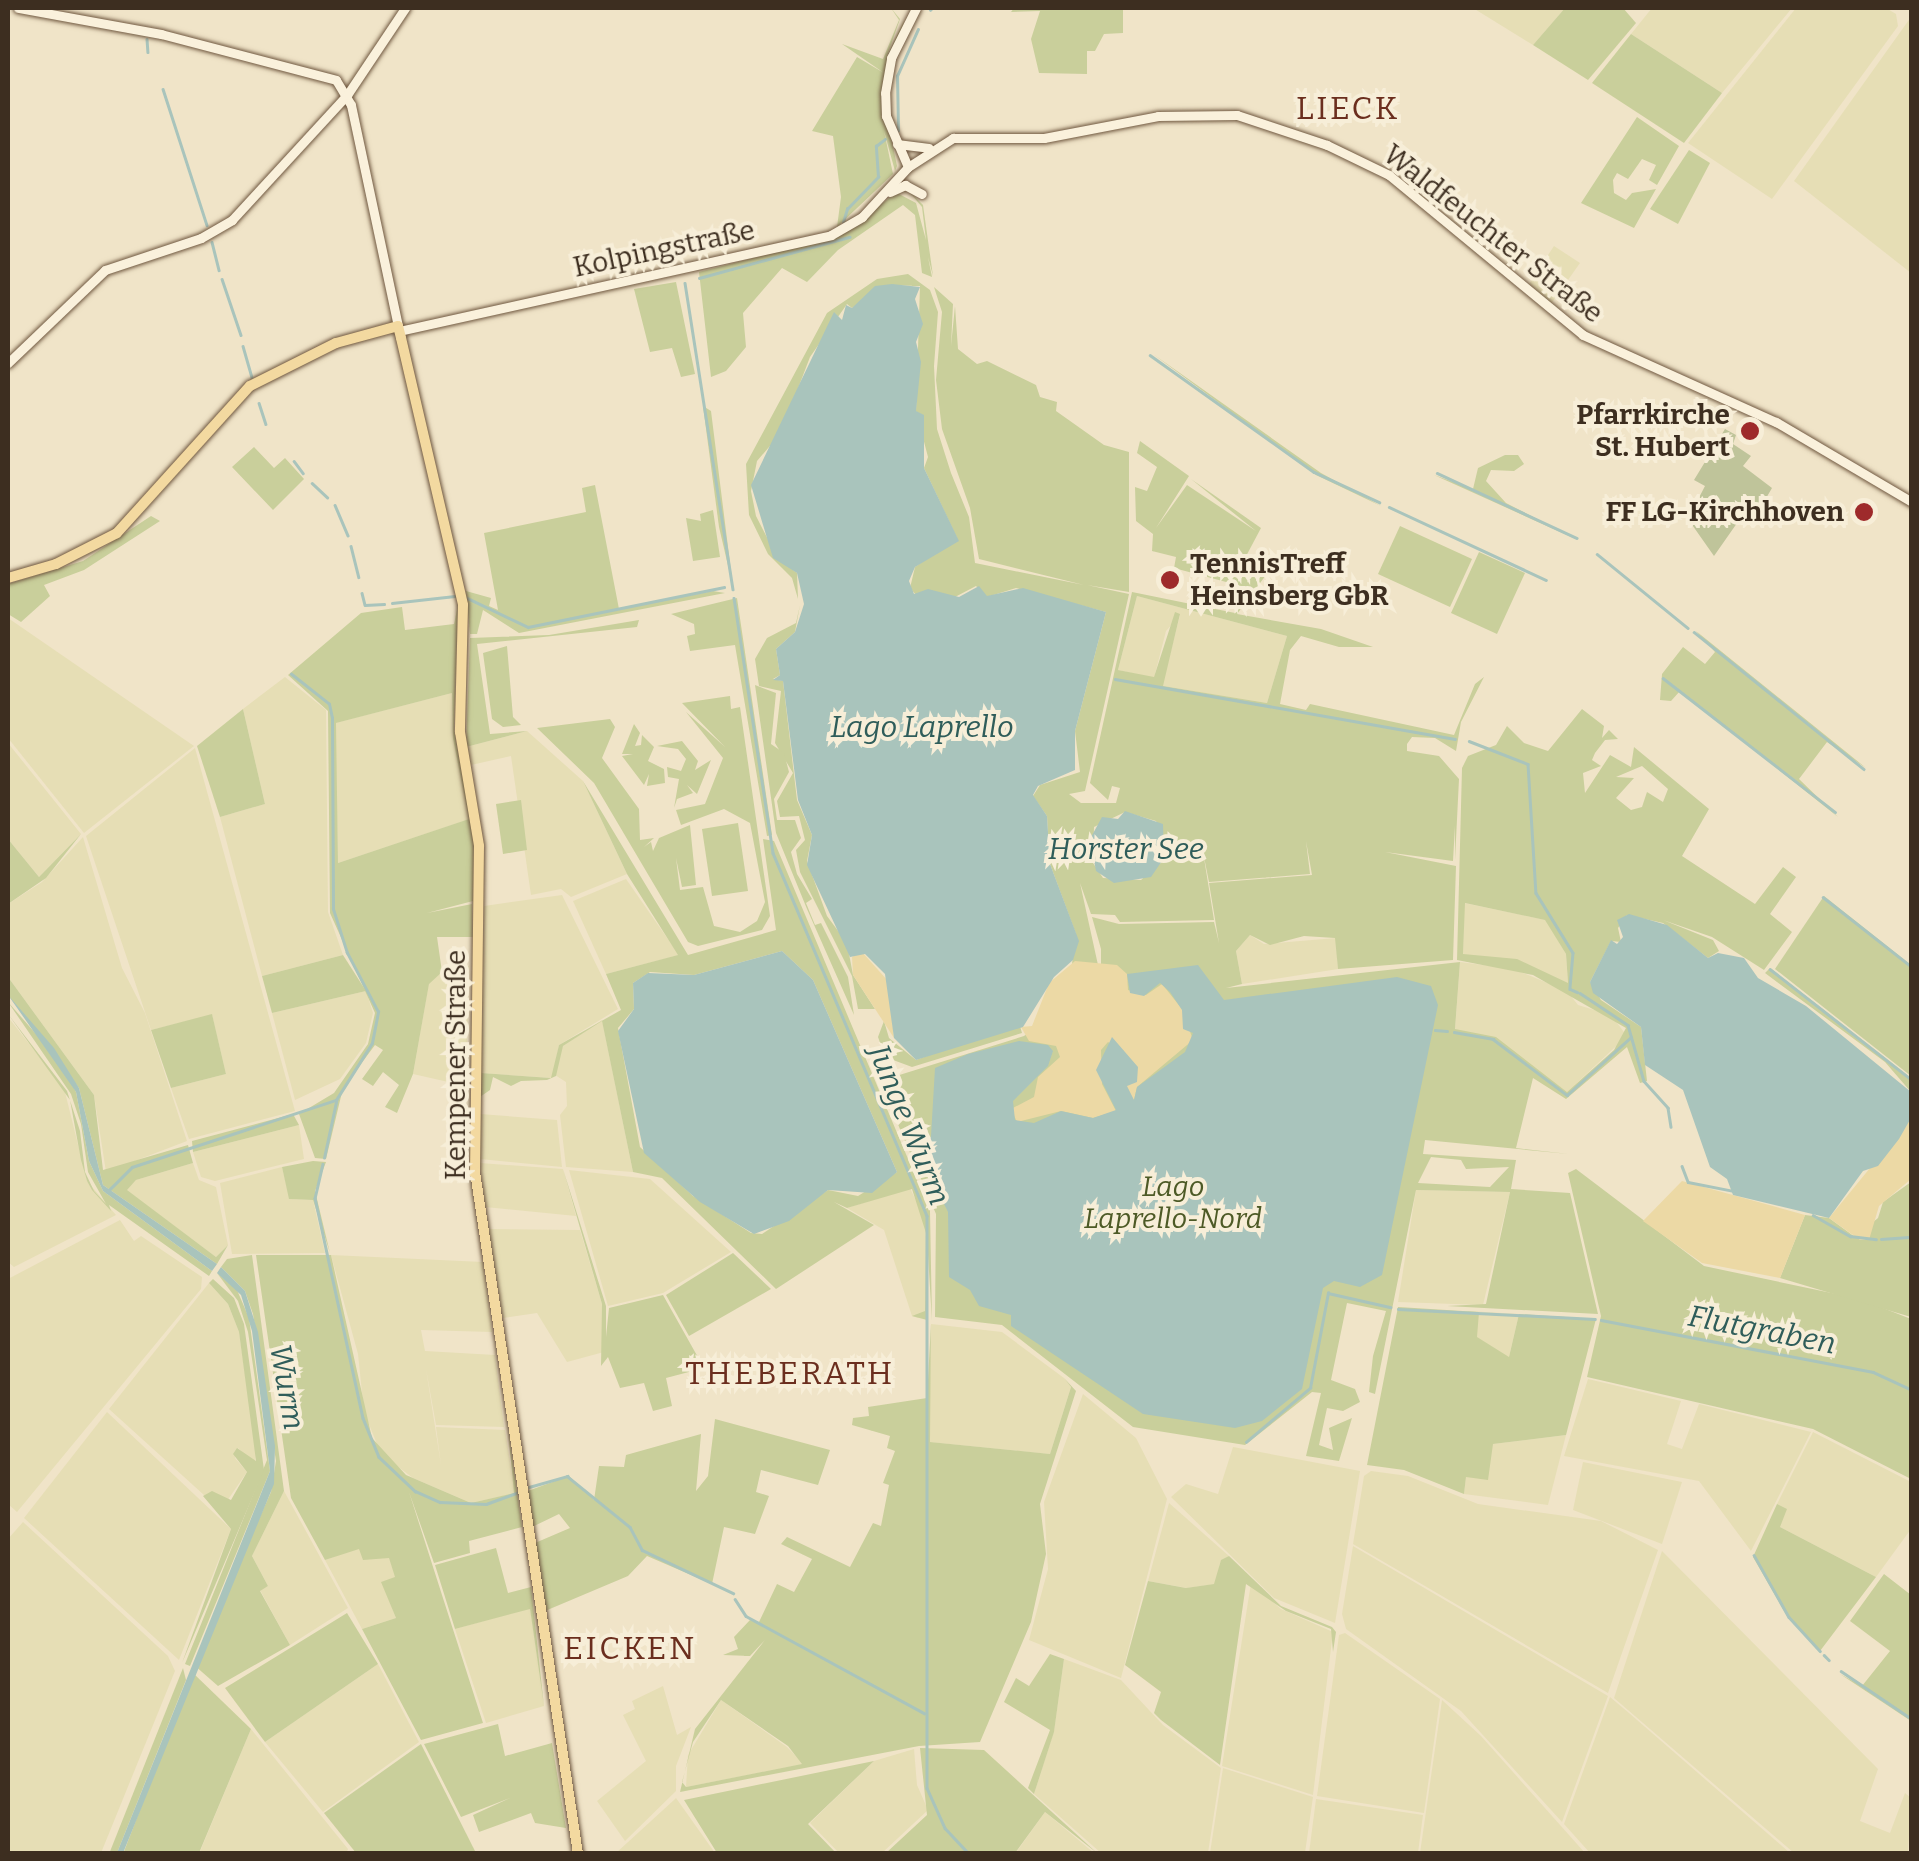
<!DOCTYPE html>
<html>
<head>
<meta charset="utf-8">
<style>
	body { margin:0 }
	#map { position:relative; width:1919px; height:1861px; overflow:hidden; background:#f0e4c8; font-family:Bitter,serif }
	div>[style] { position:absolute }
	.farmland>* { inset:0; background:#e6deb5 }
	.green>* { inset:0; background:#c9cf9b }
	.sand>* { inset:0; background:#ecd9a5 }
	.cemetery>* { inset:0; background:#bfc49a }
	.water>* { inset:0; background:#a9c4bc }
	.stream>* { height:2.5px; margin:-1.25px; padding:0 1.25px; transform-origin:1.25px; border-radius:1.25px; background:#a9c4bc }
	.roads { filter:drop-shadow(0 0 2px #6f573f) drop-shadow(0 0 2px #6f573f) }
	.secondary>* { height:9px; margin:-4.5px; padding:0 4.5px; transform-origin:4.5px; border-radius:4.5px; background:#faf1dc }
	.primary>* { height:10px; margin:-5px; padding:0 5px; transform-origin:5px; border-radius:5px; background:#f3d9a0 }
	.dots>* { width:28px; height:28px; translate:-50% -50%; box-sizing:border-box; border:5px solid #f7eed8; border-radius:50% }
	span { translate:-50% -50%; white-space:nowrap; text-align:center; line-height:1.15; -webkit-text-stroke:8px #f7eed8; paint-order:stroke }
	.street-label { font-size:28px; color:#3d2e20 }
	.poi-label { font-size:28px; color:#3d2e20; font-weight:700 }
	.right { translate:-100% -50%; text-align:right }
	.left { translate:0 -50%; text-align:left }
	.park-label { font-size:28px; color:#4d5a26; font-style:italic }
	.water-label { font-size:30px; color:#2f5d5a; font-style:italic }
	.quarter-label { font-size:32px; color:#6b2e1e; letter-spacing:2.5px }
	.frame { position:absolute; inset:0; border:10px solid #3d2e20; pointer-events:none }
</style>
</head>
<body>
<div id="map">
	<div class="farmland">
		<div style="clip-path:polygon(1473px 8px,1565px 8px,1533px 45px)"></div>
		<div style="clip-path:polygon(1652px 8px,1792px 8px,1722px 93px,1631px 34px)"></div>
		<div style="clip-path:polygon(1796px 8px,1886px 8px,1896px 14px,1898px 26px,1772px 199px,1688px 143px)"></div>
		<div style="clip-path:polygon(1911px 17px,1911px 273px,1794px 181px)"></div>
		<div style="clip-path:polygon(1554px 246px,1580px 263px,1551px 304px,1529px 284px)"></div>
		<div style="clip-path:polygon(1137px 596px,1287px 636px,1267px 703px,1162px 686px,1180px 615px,1166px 631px,1154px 678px,1118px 670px)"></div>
		<div style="clip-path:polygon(8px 618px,194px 746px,84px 833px,8px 738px)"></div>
		<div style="clip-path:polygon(285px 677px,326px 710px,328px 912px,343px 955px,262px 976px,220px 817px,265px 804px,243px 709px)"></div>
		<div style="clip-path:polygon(452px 693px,453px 739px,470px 819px,338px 863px,335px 723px)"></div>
		<div style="clip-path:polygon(527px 731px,583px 781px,627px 874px,571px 897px,561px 889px,531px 895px,511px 756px,471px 765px,466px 747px)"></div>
		<div style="clip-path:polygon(8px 743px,81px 834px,39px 877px,8px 839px)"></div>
		<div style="clip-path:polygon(195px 748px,295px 1111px,189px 1139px,171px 1088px,226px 1074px,212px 1015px,151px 1030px,86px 836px)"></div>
		<div style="clip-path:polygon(83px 837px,122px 968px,145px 1013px,187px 1141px,106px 1172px,94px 1095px,8px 977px,8px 904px,42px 882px)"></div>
		<div style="clip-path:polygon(626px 879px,679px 955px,606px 974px,573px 901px)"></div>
		<div style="clip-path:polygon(562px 895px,618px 1009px,559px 1045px,552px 1078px,480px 1073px,484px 906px)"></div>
		<div style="clip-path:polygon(1464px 903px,1546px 920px,1566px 954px,1568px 984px,1518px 963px,1463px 955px)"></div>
		<div style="clip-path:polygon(1250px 935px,1264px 944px,1336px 938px,1338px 969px,1242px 984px,1236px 951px)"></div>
		<div style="clip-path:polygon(1460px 962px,1514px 969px,1567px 991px,1578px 1005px,1611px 1015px,1627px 1036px,1567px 1092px,1533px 1067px,1455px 1030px)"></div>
		<div style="clip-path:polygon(469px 966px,466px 1086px,413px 1074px,429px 983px,442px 967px)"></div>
		<div style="clip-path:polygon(366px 991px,373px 1013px,366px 1043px,340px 1079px,295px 1100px,272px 1013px)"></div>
		<div style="clip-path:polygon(8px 1017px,64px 1088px,87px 1181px,116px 1215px,14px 1267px,8px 1262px)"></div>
		<div style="clip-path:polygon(602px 1020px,633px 1172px,566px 1167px,560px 1115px,567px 1106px,566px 1082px,555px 1075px,558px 1058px,563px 1046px)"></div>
		<div style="clip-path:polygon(480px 1114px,557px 1120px,562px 1167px,480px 1159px)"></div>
		<div style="clip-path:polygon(299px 1125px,304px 1159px,215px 1181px,201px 1177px,193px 1152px)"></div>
		<div style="clip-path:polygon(193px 1163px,199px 1180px,216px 1187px,228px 1245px,216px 1257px,126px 1190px,136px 1180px)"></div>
		<div style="clip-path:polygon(480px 1163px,563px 1169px,576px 1216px,485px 1207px)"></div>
		<div style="clip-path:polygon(282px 1167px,290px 1199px,313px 1200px,325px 1253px,232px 1254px,220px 1183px)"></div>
		<div style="clip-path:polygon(569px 1170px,650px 1179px,731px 1252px,663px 1293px,608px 1306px)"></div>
		<div style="clip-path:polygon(910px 1188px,927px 1224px,925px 1311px,918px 1318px,912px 1316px,884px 1230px,847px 1208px)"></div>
		<div style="clip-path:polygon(1416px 1190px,1510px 1192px,1483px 1305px,1398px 1302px)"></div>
		<div style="clip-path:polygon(120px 1220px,134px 1241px,141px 1236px,202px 1277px,201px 1289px,17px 1512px,8px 1504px,8px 1279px)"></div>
		<div style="clip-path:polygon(488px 1229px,580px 1230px,602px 1304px,604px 1352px,567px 1362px,537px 1313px,503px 1318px)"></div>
		<div style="clip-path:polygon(331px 1255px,483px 1262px,492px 1332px,421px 1330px,425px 1351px,495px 1355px,504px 1427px,436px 1425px,426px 1369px,441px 1465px,436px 1427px,505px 1430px,515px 1493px,471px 1503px,413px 1478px,381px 1454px,364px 1412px,358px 1354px)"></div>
		<div style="clip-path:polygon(209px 1283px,228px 1304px,239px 1332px,256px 1451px,255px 1465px,238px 1448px,235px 1458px,247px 1472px,227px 1501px,204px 1495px,109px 1409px)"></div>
		<div style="clip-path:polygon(1468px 1311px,1519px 1314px,1509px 1357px,1470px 1352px)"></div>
		<div style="clip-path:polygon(931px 1324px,1002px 1332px,1064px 1378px,1071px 1387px,1050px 1454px,929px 1442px)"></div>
		<div style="clip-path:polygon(1588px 1379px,1681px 1401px,1667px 1444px,1682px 1449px,1699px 1404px,1811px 1432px,1751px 1551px,1699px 1481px,1564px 1456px)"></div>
		<div style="clip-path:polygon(1083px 1394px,1136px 1438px,1167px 1499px,1121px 1678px,1029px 1640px,1048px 1569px,1044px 1502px)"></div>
		<div style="clip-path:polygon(107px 1412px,231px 1529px,179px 1660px,24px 1518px)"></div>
		<div style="clip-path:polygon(1813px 1432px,1911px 1482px,1911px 1529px,1876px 1577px,1780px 1527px,1777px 1504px)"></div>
		<div style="clip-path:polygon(1566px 1435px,1548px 1505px,1464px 1494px,1466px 1476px,1493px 1444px)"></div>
		<div style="clip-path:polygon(1233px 1447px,1360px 1471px,1335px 1623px,1274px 1598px,1171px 1497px,1186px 1484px,1218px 1494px)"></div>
		<div style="clip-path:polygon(1583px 1462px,1682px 1482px,1662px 1544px,1573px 1510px)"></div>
		<div style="clip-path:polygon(1371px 1471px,1408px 1476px,1478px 1504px,1601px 1521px,1658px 1550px,1608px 1693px,1353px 1544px,1364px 1476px)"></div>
		<div style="clip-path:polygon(284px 1491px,348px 1608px,290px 1645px,260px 1590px,268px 1586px,252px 1556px)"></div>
		<div style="clip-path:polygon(1169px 1503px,1229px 1556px,1220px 1563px,1216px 1584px,1187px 1588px,1148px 1581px)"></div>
		<div style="clip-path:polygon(23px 1522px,168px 1656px,175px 1671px,101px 1853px,8px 1854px,8px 1539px)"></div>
		<div style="clip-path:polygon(1353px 1546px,1608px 1696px,1562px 1822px,1461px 1711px,1346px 1629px,1342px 1614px)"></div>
		<div style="clip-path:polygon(359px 1548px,389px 1557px,396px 1578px,382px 1582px,396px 1618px,362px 1629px,325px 1560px)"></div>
		<div style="clip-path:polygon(1662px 1551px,1878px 1769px,1860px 1821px,1890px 1833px,1905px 1793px,1911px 1798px,1908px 1853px,1794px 1853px,1614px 1698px)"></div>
		<div style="clip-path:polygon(1251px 1583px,1281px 1609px,1333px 1632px,1313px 1795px,1222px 1766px)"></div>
		<div style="clip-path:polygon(530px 1608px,544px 1706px,486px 1723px,455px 1629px)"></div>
		<div style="clip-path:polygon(1345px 1633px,1440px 1699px,1424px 1813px,1317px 1796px,1339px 1635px)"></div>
		<div style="clip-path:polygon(1064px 1659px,1121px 1680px,1163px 1725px,1221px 1768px,1208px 1853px,1101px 1853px,1034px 1794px,1054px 1731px)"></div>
		<div style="clip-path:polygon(378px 1664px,419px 1742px,323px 1812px,265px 1742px)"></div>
		<div style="clip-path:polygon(663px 1686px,677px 1735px,691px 1727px,676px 1766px,676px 1791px,625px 1841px,597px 1801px,646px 1761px,623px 1715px,635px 1709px,632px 1701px)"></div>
		<div style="clip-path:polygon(1610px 1697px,1629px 1713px,1790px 1853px,1590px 1853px,1564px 1824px)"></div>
		<div style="clip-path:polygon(721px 1700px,787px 1747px,804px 1764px,686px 1787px,688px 1755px)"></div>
		<div style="clip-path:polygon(1442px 1700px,1481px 1736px,1585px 1853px,1420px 1853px)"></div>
		<div style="clip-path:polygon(251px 1729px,348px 1849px,346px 1854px,199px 1854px)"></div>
		<div style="clip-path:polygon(914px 1749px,917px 1785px,928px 1810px,882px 1853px,839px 1853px,810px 1823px,874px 1761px)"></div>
		<div style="clip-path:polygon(1223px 1768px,1313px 1797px,1305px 1853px,1210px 1853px)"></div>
		<div style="clip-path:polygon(676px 1798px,715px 1853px,616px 1853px,674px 1800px)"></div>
		<div style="clip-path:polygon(1316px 1799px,1423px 1815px,1418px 1853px,1309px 1853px)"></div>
		<div style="clip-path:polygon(1045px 1812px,1094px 1853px,1015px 1854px)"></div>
	</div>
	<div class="green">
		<div style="clip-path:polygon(891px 8px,900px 19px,887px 56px,904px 21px,883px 99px,897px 166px,895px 171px,884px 131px,893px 174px,837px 227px,841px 197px,833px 136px,812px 131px,857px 57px,884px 73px,842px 44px,883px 59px,899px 20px)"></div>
		<div style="clip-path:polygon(1014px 8px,1123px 9px,1123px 33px,1104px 34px,1095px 51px,1087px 51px,1087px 74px,1039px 73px,1031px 39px,1040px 11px,1011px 12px)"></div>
		<div style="clip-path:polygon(1565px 8px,1623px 8px,1636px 23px,1588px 80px,1533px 45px)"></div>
		<div style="clip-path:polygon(1631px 34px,1722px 93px,1684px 143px,1592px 83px)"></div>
		<div style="clip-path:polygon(1637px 117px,1679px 146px,1657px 185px,1649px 180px,1656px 165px,1642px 159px,1628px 179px,1617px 173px,1613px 180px,1614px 193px,1626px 200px,1632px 193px,1656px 189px,1634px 228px,1581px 203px)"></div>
		<div style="clip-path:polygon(1689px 150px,1710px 163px,1678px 224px,1650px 209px)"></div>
		<div style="clip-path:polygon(903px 188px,899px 194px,916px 203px,926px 240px,922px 207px,906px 188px,923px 205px,933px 276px,928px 257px,932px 277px,922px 273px,915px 215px,903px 205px,838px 250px,807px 282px,782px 268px,743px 313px,746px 347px,726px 371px,711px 377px,699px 272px,838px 236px)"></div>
		<div style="clip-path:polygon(evenodd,908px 274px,930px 290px,938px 312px,934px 366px,937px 429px,951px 473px,969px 517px,975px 563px,1084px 585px,979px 559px,970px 508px,942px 429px,936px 380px,942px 312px,934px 287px,953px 304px,951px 346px,955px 306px,958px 349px,977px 364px,987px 361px,1036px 385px,1040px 397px,1057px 402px,1056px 411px,1104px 445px,1129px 452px,1129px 592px,1087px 585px,1129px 594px,1085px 791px,1069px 794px,1081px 803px,1116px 803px,1120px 788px,1112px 786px,1108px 800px,1090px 783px,1132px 592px,1235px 613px,1241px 586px,1174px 568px,1176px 557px,1152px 551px,1153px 534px,1136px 521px,1135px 487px,1147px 491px,1157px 467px,1137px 453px,1140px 441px,1189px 476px,1156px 528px,1187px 485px,1256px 531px,1191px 479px,1261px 528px,1235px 577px,1240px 580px,1251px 565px,1266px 575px,1237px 614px,1321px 629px,1373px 647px,1339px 647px,1301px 636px,1290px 650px,1280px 704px,1306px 710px,1310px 704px,1454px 735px,1475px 684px,1484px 677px,1461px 722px,1456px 751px,1435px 738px,1412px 737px,1407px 744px,1407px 751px,1439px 756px,1459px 779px,1455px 860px,1455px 826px,1453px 861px,1385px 852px,1456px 866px,1453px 960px,1338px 969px,1335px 938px,1304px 936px,1270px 945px,1250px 935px,1236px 951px,1242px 984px,1226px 988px,1460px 962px,1455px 1029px,1496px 1037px,1567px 1092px,1614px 1050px,1626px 1028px,1533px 975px,1457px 960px,1462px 768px,1468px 756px,1496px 745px,1507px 726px,1524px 743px,1548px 751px,1582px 709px,1604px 726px,1602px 738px,1609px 730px,1618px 739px,1605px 740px,1595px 753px,1592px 760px,1601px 766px,1583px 773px,1585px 793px,1610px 755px,1631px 767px,1634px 747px,1709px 809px,1682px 856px,1755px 904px,1783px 867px,1796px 877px,1770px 914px,1792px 932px,1764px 970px,1712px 937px,1663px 920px,1713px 940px,1719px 951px,1708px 958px,1663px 923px,1627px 915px,1618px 928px,1621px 942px,1611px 941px,1590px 982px,1601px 1000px,1641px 1027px,1647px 1081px,1640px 1083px,1627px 1047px,1566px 1099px,1533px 1078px,1516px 1148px,1569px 1154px,1425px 1140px,1423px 1154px,1516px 1160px,1511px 1189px,1570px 1193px,1598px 1314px,1447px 1306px,1486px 1304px,1510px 1192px,1416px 1190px,1375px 1394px,1369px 1392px,1373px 1356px,1386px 1311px,1347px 1303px,1331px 1380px,1355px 1389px,1360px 1402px,1343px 1411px,1327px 1408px,1319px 1445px,1333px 1450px,1329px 1428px,1352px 1418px,1339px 1461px,1306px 1456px,1321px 1393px,1312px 1392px,1245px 1445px,1133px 1427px,1002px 1325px,935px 1317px,936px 1214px,883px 1089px,899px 1084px,893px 1077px,1024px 1036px,1120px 971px,1101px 965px,1101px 949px,1092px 917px,1119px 924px,1214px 922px,1219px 943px,1209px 883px,1312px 875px,1306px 841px,1310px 874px,1209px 882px,1203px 852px,1214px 920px,1120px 922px,1115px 915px,1091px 914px,1080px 883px,1098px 965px,1072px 964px,1076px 934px,1050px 864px,1047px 816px,1033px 796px,1040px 785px,1080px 772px,1075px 731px,1106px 612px,1016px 588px,987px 597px,976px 586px,955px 597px,933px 591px,917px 596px,910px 588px,915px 567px,957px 538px,924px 468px,928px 457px,916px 411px,920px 286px,887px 285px,852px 308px,847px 304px,810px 357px,781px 433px,757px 461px,751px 491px,756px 516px,778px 559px,797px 573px,798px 599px,792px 578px,768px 554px,749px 515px,746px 464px,827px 313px,877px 279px,908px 274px,1137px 596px,1287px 636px,1267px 703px,1163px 686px,1180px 614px,1175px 612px,1154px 677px,1118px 670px,1137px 596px,908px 274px,1642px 766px,1668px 789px,1663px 802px,1647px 792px,1642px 807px,1631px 810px,1616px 798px,1634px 778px,1616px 777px,1642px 766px,908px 274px,1125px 812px,1156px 821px,1163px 837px,1163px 861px,1141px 880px,1103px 878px,1093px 863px,1094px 827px,1125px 812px,908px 274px,1465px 903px,1545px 920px,1566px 954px,1568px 983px,1517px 959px,1463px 954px,1465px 903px,908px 274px,1431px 1157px,1461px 1160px,1466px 1169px,1509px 1167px,1490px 1187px,1418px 1183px,1431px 1157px)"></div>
		<div style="clip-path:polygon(676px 282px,695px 374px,681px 377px,672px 348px,650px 352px,634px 289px)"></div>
		<div style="clip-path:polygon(1153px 354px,1321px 473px,1381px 506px,1316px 475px)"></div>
		<div style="clip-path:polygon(703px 406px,711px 411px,733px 587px,719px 527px)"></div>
		<div style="clip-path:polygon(254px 447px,274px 468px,285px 458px,304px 479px,273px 510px,232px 467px)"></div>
		<div style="clip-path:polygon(1505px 455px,1518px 455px,1524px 464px,1514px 471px,1491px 470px,1486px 481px,1506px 503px,1578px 540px,1434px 475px,1473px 489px,1478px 468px)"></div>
		<div style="clip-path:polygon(595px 485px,619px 609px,713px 591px,725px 593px,519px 633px,483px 610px,477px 634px,470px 634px,466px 591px,491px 598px,489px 606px,498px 610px,484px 533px,586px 512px,582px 488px)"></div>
		<div style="clip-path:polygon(713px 510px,720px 557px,693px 561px,686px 518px,701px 521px,700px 514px)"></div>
		<div style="clip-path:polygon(151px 516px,160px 521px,84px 570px,44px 585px,50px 596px,21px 622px,8px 614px,8px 584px,83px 561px)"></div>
		<div style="clip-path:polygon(1400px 526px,1472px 559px,1450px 607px,1378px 574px)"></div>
		<div style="clip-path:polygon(1479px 552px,1525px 573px,1497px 634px,1451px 613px)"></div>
		<div style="clip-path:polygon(737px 598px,772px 835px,767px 836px,735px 645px,690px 651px,687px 636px,695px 634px,694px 624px,671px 614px)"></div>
		<div style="clip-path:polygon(evenodd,458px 605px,454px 729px,474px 829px,473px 901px,427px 913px,472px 904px,473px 937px,437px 937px,442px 972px,429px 984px,413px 1074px,397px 1113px,385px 1107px,399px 1085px,383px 1072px,373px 1086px,362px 1079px,383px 1050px,375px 1045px,343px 1088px,326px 1159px,315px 1158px,299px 1114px,334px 1093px,368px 1044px,375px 1013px,330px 913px,328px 711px,288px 675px,361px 613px,402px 607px,405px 630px,454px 624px,458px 605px,452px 693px,453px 739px,469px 819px,338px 863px,336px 723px,452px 693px)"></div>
		<div style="clip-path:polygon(800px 605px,795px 632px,776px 649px,780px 675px,773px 679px,783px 681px,797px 800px,812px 835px,807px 861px,827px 916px,847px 943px,853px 975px,875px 1009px,858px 1009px,852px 976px,800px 872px,796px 850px,805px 840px,799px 816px,780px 817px,777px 801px,793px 773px,775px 743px,781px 691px,759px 686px,755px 659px,767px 638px,796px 623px)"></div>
		<div style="clip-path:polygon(639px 620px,637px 627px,477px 644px,490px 734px,527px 731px,466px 747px,470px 638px,549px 635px)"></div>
		<div style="clip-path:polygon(1696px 631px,1866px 768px,1827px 742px,1799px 779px,1838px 817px,1680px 691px,1671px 701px,1660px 700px,1662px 674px,1683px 647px,1705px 664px,1715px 652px)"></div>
		<div style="clip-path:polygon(507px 646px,513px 717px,521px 725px,503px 727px,492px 719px,483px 653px)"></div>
		<div style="clip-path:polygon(755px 685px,776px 693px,771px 744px,784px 753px,789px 772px,774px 799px,777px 820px,795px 820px,801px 838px,791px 852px,797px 874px,812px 899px,806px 903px,815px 925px,821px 923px,848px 977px,854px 1015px,807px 909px,776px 833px)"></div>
		<div style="clip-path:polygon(730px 696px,731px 709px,740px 707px,770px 916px,762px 930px,698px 946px,688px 942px,594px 783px,537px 728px,610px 719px,615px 727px,602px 758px,639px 809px,640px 840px,654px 838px,644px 847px,651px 842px,653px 851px,659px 838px,690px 825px,696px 885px,682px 887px,676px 858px,680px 890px,703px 887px,714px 926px,740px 932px,757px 921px,765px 902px,750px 823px,724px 809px,681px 825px,676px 810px,705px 804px,723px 758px,686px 712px,725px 747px,682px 703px)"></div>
		<div style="clip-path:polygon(243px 709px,265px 804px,220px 817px,197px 746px)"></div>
		<div style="clip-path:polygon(634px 724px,640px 733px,635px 746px,641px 745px,642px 735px,654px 747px,648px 761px,664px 769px,665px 783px,647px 786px,649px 774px,644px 785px,622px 756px,633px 754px,622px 754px)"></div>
		<div style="clip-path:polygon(682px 741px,698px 761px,695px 770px,711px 760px,697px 794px,687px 785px,693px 793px,677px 799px,674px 808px,679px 779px,668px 777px,667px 767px,681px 771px,686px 759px,678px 749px,657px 746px)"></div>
		<div style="clip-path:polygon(evenodd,583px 781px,688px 955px,776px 930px,763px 839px,774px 841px,930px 1211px,932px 1321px,928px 1255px,927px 1320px,912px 1316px,925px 1311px,926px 1233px,912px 1189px,847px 1208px,834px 1202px,874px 1225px,776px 1289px,662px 1178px,633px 1172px,602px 1021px,563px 1046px,556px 1076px,547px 1080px,521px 1081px,511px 1086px,493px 1077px,490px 1090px,477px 1099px,482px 907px,481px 1073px,551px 1078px,559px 1045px,621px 1010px,606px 974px,678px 955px,627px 874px,583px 781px,782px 951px,813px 980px,897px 1172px,858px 1196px,828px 1190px,762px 1234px,751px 1233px,693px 1196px,640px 1147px,618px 1028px,634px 1009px,633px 983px,650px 972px,694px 975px,782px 951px)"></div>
		<div style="clip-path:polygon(521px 800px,527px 850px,503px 854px,496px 804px)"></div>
		<div style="clip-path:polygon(738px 823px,748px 891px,712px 896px,702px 829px)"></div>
		<div style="clip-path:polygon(81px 834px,46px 878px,8px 904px,8px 839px,39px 877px)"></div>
		<div style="clip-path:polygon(1824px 896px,1911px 965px,1911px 1076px,1775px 969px)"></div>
		<div style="clip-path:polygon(343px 955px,366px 991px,272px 1013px,262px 976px)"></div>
		<div style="clip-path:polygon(1770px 968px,1911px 1078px,1911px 1092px,1885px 1062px,1765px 973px)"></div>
		<div style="clip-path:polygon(8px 977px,94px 1095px,103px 1170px,188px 1145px,193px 1163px,136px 1180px,127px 1190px,216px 1257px,228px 1245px,217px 1264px,103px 1185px,79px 1088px,8px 995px)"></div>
		<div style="clip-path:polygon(8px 1002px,57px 1058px,76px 1092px,89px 1161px,103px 1191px,212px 1271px,209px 1276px,109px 1205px,111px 1211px,92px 1190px,87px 1181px,81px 1160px,70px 1100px,8px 1014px,67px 1091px,80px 1131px,85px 1172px,94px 1191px,106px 1204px,88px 1172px,81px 1124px,71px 1094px)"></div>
		<div style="clip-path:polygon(212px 1014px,226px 1074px,171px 1088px,151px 1030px)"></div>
		<div style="clip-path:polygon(884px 1021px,889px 1038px,916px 1060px,1003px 1028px,1020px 1026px,1022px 1033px,912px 1067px,885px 1057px,878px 1037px)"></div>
		<div style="clip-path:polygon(293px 1114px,299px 1125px,193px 1152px,192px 1141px)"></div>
		<div style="clip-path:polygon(313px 1161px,326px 1162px,315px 1191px,330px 1253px,313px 1200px,289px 1199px,282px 1167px)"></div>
		<div style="clip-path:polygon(563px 1169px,606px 1306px,606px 1337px,609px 1308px,663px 1295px,704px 1368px,666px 1378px,672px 1406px,653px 1411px,644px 1383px,620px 1388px,608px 1357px,601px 1366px,602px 1304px)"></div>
		<div style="clip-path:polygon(1576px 1169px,1704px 1266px,1860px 1299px,1911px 1319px,1911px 1479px,1813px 1429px,1587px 1377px,1601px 1316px,1568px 1173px)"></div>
		<div style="clip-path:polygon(1911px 1182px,1911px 1317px,1780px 1278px,1805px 1215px,1829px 1218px,1855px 1237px,1878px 1218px,1883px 1202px)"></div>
		<div style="clip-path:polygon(733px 1253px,771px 1289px,689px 1336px,666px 1295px)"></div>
		<div style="clip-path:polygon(252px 1255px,284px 1491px,252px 1556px,268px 1586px,260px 1591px,290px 1645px,218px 1686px,194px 1665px,271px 1492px,276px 1461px,253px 1314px,245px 1291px,221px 1267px,227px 1259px)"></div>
		<div style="clip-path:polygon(256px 1255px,331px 1255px,372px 1438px,406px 1475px,471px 1503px,514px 1493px,508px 1430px,522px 1527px,469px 1541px,470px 1553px,434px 1563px,409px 1492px,483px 1723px,421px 1740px,362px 1629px,396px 1618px,381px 1582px,395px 1577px,389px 1558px,363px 1560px,359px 1549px,325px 1560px,291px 1498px)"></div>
		<div style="clip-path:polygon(217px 1273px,237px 1290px,249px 1318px,270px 1471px,190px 1666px,185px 1664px,267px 1460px,248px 1332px,238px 1301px)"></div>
		<div style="clip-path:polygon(213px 1279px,234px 1298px,244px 1324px,264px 1470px,182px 1663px,231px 1529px,203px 1496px,212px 1491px,231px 1500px,247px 1472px,233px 1454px,237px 1448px,256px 1461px,239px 1332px,228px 1304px,209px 1283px)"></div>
		<div style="clip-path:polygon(1398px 1307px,1479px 1312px,1477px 1337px,1509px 1357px,1519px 1314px,1596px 1319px,1566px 1435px,1493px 1444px,1488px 1480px,1466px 1477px,1464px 1494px,1404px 1470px,1367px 1465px)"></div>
		<div style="clip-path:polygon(evenodd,931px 1324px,930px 1442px,1050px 1454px,1071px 1387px,1064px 1378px,1076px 1391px,1040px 1504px,1046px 1554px,1031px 1622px,980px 1742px,919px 1746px,680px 1792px,695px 1729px,765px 1640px,750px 1656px,723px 1655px,738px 1649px,734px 1637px,750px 1620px,759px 1622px,777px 1584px,794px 1592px,812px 1559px,781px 1544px,787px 1537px,850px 1567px,873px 1523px,881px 1526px,889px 1485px,883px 1483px,895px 1451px,887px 1448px,890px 1436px,852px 1425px,853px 1418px,869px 1416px,868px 1407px,927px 1398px,931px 1324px,721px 1700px,788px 1746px,802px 1764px,686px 1787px,682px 1782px,693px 1742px,721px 1700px)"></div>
		<div style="clip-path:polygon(715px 1419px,830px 1450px,818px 1485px,761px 1470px,756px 1492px,769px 1496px,755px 1534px,724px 1527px,712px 1584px,647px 1556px,628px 1576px,545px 1611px,535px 1543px,570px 1528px,559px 1514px,532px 1527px,525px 1492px,569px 1476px,594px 1500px,599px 1466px,624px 1467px,626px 1455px,701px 1434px,696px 1491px,708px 1476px)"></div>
		<div style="clip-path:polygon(1777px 1504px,1787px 1509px,1780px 1527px,1876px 1577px,1820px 1651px,1787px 1616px,1753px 1557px)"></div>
		<div style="clip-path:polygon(496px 1548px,508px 1593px,531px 1587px,544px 1706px,530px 1609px,455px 1629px,435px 1565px)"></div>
		<div style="clip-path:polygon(1229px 1556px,1281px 1606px,1332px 1627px,1336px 1632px,1333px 1652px,1331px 1629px,1286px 1611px,1246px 1584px,1220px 1765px,1161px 1720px,1154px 1713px,1161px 1692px,1125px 1665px,1148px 1581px,1186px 1588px,1214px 1584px,1221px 1560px)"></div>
		<div style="clip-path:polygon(1884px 1574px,1911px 1595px,1911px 1721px,1840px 1674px,1862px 1686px,1890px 1651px,1850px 1621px)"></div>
		<div style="clip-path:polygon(347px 1613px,378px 1664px,265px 1742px,225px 1688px)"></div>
		<div style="clip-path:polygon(1050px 1654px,1064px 1659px,1054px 1732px,1034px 1794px,1028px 1788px,1050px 1730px,1004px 1702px,1016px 1678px,1029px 1686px)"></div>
		<div style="clip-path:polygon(183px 1668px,186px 1680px,117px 1853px,109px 1854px)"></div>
		<div style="clip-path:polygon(193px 1673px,251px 1729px,199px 1853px,123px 1854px)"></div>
		<div style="clip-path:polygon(498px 1724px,505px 1756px,552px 1743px,566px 1828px,535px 1823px,531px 1813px,479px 1832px,473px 1815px,510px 1798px,461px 1817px,424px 1744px)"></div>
		<div style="clip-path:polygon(421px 1744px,476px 1853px,356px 1853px,324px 1813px)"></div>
		<div style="clip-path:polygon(920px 1748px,984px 1750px,1097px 1853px,1045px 1812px,1015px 1853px,886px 1853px,927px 1815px)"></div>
		<div style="clip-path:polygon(874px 1761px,808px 1824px,836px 1853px,717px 1853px,684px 1800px)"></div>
	</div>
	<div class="sand">
		<div style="clip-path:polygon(862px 952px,888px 981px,894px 1038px,853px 975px,852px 957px)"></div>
		<div style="clip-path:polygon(1075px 961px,1117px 965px,1127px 974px,1128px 990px,1146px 995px,1162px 984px,1182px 1009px,1193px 1040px,1137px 1087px,1134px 1100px,1126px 1092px,1124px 1051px,1108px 1042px,1101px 1050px,1102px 1084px,1116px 1111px,1093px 1118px,1061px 1111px,1017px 1122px,1011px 1109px,1034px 1097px,1038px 1077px,1060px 1057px,1056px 1046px,1029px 1041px,1021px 1027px,1032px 1026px,1049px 983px)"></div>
		<div style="clip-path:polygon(1911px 1118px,1911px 1179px,1879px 1206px,1869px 1240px,1860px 1240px,1829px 1218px)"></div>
		<div style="clip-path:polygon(1682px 1181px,1805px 1215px,1780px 1278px,1702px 1263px,1643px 1221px)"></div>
	</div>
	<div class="cemetery">
		<div style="clip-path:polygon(1725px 429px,1736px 435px,1733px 444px,1751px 456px,1743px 466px,1772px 488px,1758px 512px,1749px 506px,1714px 556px,1688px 519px,1705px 486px,1694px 480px)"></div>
	</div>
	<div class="water">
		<div style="clip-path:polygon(892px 284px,920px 287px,915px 299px,923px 324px,916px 342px,921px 362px,916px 411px,924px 415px,924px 468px,959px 541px,915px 567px,909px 581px,914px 594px,928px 589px,959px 597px,979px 586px,987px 596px,1023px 588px,1106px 612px,1075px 731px,1075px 770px,1038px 786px,1033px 795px,1047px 816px,1050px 864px,1079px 941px,1073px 960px,1054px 977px,1023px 1027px,916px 1060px,894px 1038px,885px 974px,865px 954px,850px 957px,807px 865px,812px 835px,798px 800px,783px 681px,773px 680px,780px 675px,776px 649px,795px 632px,804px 604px,797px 573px,773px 558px,751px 485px,834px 312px,842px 320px,846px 305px,852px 308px,875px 286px)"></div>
		<div style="clip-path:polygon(1125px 811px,1163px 824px,1164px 858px,1151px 877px,1114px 883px,1096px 871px,1090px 839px,1102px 817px,1118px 819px)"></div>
		<div style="clip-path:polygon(1629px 914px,1667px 925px,1708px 958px,1718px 953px,1744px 958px,1758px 978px,1806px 1006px,1911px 1092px,1911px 1118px,1899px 1139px,1878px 1166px,1863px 1171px,1829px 1218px,1733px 1195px,1727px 1179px,1710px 1167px,1683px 1090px,1645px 1065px,1641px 1027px,1593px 993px,1590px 982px,1611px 940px,1617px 944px,1623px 937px,1617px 920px)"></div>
		<div style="clip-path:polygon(782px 951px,813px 980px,897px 1172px,872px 1193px,828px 1190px,789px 1221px,754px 1234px,700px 1202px,644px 1153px,618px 1031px,634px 1009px,633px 983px,648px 973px,694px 975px)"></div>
		<div style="clip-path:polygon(1198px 965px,1224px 1000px,1397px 977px,1431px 986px,1438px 1005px,1382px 1275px,1360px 1287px,1334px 1281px,1323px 1288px,1302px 1389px,1262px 1421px,1235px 1428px,1143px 1414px,1011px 1326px,1011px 1315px,979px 1306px,970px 1290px,949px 1277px,948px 1212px,922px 1160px,931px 1136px,935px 1068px,968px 1054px,1019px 1041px,1048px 1045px,1053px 1051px,1048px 1066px,1013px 1101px,1015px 1120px,1034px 1123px,1061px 1111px,1093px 1118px,1116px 1110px,1096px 1070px,1112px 1037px,1138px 1067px,1137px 1082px,1127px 1086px,1134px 1100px,1137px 1087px,1185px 1052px,1193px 1033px,1183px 1029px,1182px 1010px,1170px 992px,1160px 983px,1144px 996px,1130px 993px,1127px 974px)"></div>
		<div style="clip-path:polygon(8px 995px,54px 1048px,79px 1088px,103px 1185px,217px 1264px,212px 1271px,103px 1191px,89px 1161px,76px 1092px)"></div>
		<div style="clip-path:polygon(221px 1267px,245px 1291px,258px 1332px,275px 1446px,274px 1484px,123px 1853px,117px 1853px,270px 1471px,252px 1331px,241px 1295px,217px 1273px)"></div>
	</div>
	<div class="stream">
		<div style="left:930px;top:10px;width:3px;rotate:-45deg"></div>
		<div style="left:147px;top:39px;width:13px;rotate:86deg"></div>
		<div style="left:163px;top:89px;width:143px;rotate:72.1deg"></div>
		<div style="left:898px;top:131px;width:55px;rotate:-91deg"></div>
		<div style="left:897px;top:76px;width:51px;rotate:-65.9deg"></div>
		<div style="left:843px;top:222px;width:14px;rotate:-73deg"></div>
		<div style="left:847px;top:209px;width:45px;rotate:-45.9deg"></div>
		<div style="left:878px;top:177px;width:31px;rotate:-94deg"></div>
		<div style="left:876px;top:146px;width:11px;rotate:-38deg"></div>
		<div style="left:212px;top:242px;width:29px;rotate:76deg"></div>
		<div style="left:699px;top:278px;width:156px;rotate:-15.3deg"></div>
		<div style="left:222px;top:279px;width:59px;rotate:71.3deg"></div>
		<div style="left:685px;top:283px;width:310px;rotate:81.1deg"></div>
		<div style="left:243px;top:346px;width:32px;rotate:74deg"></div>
		<div style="left:1150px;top:355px;width:201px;rotate:35.5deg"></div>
		<div style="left:1314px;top:472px;width:72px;rotate:24.8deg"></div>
		<div style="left:259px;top:403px;width:22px;rotate:72deg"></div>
		<div style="left:294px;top:461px;width:15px;rotate:53deg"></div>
		<div style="left:1437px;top:473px;width:154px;rotate:24.9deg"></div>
		<div style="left:312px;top:483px;width:21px;rotate:43deg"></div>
		<div style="left:335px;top:505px;width:33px;rotate:67deg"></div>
		<div style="left:1389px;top:507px;width:173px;rotate:24.9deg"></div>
		<div style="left:351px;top:546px;width:32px;rotate:76deg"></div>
		<div style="left:1597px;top:554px;width:117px;rotate:39.1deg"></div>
		<div style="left:362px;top:593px;width:12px;rotate:76deg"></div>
		<div style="left:365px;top:605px;width:19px;rotate:-3deg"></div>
		<div style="left:463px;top:596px;width:72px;rotate:25.5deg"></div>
		<div style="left:528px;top:627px;width:200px;rotate:-11.5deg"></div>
		<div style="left:734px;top:598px;width:258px;rotate:81.3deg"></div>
		<div style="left:773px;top:853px;width:394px;rotate:67deg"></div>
		<div style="left:927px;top:1216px;width:572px;rotate:90deg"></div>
		<div style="left:927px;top:1788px;width:44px;rotate:65.8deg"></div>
		<div style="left:945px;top:1828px;width:35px;rotate:47deg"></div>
		<div style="left:392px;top:603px;width:63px;rotate:-6.3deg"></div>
		<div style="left:1694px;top:632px;width:218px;rotate:38.9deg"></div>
		<div style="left:1663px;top:678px;width:218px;rotate:37.9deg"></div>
		<div style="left:1115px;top:679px;width:345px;rotate:10deg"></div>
		<div style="left:1469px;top:741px;width:63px;rotate:21.3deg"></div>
		<div style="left:1528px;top:764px;width:129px;rotate:86.5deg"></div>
		<div style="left:1536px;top:893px;width:70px;rotate:58.3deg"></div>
		<div style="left:1573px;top:953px;width:36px;rotate:95deg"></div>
		<div style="left:1570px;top:989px;width:8px;rotate:23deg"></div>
		<div style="left:1823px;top:897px;width:113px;rotate:38.2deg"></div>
		<div style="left:1770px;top:969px;width:180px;rotate:38deg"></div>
		<div style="left:1580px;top:993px;width:58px;rotate:33.7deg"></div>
		<div style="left:1628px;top:1025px;width:58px;rotate:74.1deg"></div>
		<div style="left:1644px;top:1081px;width:36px;rotate:48deg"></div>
		<div style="left:1668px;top:1108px;width:19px;rotate:81deg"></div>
		<div style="left:1435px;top:1030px;width:12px;rotate:5deg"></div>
		<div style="left:1454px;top:1032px;width:40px;rotate:10deg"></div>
		<div style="left:1493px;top:1039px;width:93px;rotate:37.1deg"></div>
		<div style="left:1567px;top:1095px;width:86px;rotate:-42.2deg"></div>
		<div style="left:324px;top:1158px;width:57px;rotate:-77.9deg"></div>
		<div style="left:323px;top:1164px;width:35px;rotate:103deg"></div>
		<div style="left:315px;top:1198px;width:225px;rotate:77.7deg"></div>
		<div style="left:363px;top:1418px;width:42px;rotate:67.7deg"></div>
		<div style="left:379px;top:1457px;width:50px;rotate:43.4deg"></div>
		<div style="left:415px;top:1491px;width:27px;rotate:24deg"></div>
		<div style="left:440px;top:1502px;width:46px;rotate:2.5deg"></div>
		<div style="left:486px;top:1504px;width:37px;rotate:-20deg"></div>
		<div style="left:1682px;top:1166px;width:17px;rotate:69deg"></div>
		<div style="left:1688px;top:1182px;width:47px;rotate:11.1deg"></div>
		<div style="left:107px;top:1192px;width:35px;rotate:-45deg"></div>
		<div style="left:132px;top:1167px;width:215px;rotate:-18.2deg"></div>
		<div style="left:336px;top:1100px;width:67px;rotate:-57.7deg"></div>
		<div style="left:372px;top:1043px;width:32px;rotate:-79deg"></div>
		<div style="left:378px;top:1012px;width:67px;rotate:-117.7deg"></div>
		<div style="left:347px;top:953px;width:46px;rotate:-107.7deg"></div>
		<div style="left:333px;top:909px;width:191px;rotate:-90.3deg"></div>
		<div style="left:332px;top:718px;width:14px;rotate:-102deg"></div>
		<div style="left:329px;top:704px;width:48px;rotate:-141.7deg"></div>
		<div style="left:1813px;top:1215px;width:43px;rotate:29.6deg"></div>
		<div style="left:1850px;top:1236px;width:26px;rotate:7deg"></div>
		<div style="left:1881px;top:1239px;width:31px;rotate:-4deg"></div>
		<div style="left:1398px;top:1309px;width:197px;rotate:2.9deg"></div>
		<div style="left:1601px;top:1320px;width:277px;rotate:10.8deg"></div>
		<div style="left:1873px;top:1372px;width:43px;rotate:24.8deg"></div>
		<div style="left:1246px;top:1442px;width:84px;rotate:-40.2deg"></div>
		<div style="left:1310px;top:1388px;width:97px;rotate:-79.3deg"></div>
		<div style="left:1328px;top:1293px;width:64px;rotate:12.7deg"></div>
		<div style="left:529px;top:1487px;width:40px;rotate:-16deg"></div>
		<div style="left:567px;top:1476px;width:81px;rotate:39deg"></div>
		<div style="left:630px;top:1527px;width:26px;rotate:62deg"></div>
		<div style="left:642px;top:1550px;width:101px;rotate:25.3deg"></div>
		<div style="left:1754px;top:1555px;width:71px;rotate:60.6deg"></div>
		<div style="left:1789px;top:1617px;width:46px;rotate:47.6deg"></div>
		<div style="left:735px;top:1599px;width:20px;rotate:57deg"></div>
		<div style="left:746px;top:1616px;width:203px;rotate:28.6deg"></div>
		<div style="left:1824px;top:1655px;width:7px;rotate:45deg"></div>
		<div style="left:1841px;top:1671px;width:86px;rotate:34.1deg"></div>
	</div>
	<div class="roads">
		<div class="secondary">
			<div style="left:18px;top:8px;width:145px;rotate:10.3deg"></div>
			<div style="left:161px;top:34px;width:181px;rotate:14.7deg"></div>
			<div style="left:336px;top:80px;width:29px;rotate:59deg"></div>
			<div style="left:351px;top:105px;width:226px;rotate:78deg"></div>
			<div style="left:897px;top:144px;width:32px;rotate:7deg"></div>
			<div style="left:908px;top:167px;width:56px;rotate:-113.3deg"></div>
			<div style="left:886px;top:116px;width:23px;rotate:-92deg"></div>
			<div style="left:885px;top:93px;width:36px;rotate:-80deg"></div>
			<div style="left:891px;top:58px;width:56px;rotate:-63.4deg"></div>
			<div style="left:890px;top:192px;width:17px;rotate:-25deg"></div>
			<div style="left:905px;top:185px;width:19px;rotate:28deg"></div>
			<div style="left:404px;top:330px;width:437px;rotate:-12.5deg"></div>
			<div style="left:831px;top:235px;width:36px;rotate:-30deg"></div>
			<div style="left:862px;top:217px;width:68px;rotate:-47.4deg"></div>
			<div style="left:908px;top:167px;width:54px;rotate:-32.8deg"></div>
			<div style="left:953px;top:138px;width:91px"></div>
			<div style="left:1044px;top:138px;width:116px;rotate:-10.9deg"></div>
			<div style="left:1158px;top:116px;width:79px;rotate:-0.7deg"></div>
			<div style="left:1237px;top:115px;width:95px;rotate:18.4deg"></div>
			<div style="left:1327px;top:145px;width:69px;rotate:25.8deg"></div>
			<div style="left:1389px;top:175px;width:251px;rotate:39.5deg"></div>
			<div style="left:1583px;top:335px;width:212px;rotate:24.3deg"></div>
			<div style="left:1776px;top:422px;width:158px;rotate:30.5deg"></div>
			<div style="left:8px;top:363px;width:134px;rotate:-43.8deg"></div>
			<div style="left:105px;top:270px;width:101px;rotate:-18.4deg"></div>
			<div style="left:201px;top:238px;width:36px;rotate:-30deg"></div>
			<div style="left:232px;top:220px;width:170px;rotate:-47.4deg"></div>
			<div style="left:347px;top:95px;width:105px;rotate:-56.3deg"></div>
		</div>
		<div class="primary">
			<div style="left:401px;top:338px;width:274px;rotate:76.9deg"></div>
			<div style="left:463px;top:605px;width:127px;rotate:91.4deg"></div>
			<div style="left:460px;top:732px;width:116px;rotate:80.5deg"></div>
			<div style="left:479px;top:846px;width:326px;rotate:90.7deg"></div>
			<div style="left:475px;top:1172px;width:690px;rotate:81.41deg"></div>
			<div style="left:8px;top:578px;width:50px;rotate:-16.3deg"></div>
			<div style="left:56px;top:564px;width:68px;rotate:-26.9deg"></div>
			<div style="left:117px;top:533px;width:198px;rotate:-47.9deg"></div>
			<div style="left:250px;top:386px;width:96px;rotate:-26.6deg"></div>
			<div style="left:336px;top:343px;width:64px;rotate:-15.3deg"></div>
			<div style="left:398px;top:326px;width:12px;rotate:76deg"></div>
		</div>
	</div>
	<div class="dots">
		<div style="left:1750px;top:431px;background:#9e2a2b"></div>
		<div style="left:1864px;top:512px;background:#9e2a2b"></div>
		<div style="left:1170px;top:580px;background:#9e2a2b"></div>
	</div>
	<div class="street-label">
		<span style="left:1493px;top:234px;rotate:38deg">Waldfeuchter Straße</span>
		<span style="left:664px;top:249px;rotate:-12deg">Kolpingstraße</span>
		<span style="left:456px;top:1065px;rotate:-90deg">Kempener Straße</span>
	</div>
	<div class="poi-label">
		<span class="right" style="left:1730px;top:431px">Pfarrkirche<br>St. Hubert</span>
		<span class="right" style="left:1844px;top:512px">FF LG-Kirchhoven</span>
		<span class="left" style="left:1190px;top:580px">TennisTreff<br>Heinsberg GbR</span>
	</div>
	<div class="park-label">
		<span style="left:1173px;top:1203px">Lago<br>Laprello-Nord</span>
	</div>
	<div class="water-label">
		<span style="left:922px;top:727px">Lago Laprello</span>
		<span style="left:1126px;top:849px">Horster See</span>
		<span style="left:909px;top:1125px;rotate:68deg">Junge Wurm</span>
		<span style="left:1762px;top:1330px;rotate:11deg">Flutgraben</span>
		<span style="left:287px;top:1387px;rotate:80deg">Wurm</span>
	</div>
	<div class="quarter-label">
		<span style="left:1348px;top:108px">LIECK</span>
		<span style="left:790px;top:1373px">THEBERATH</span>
		<span style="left:630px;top:1648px">EICKEN</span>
	</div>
	<div class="frame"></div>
</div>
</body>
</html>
